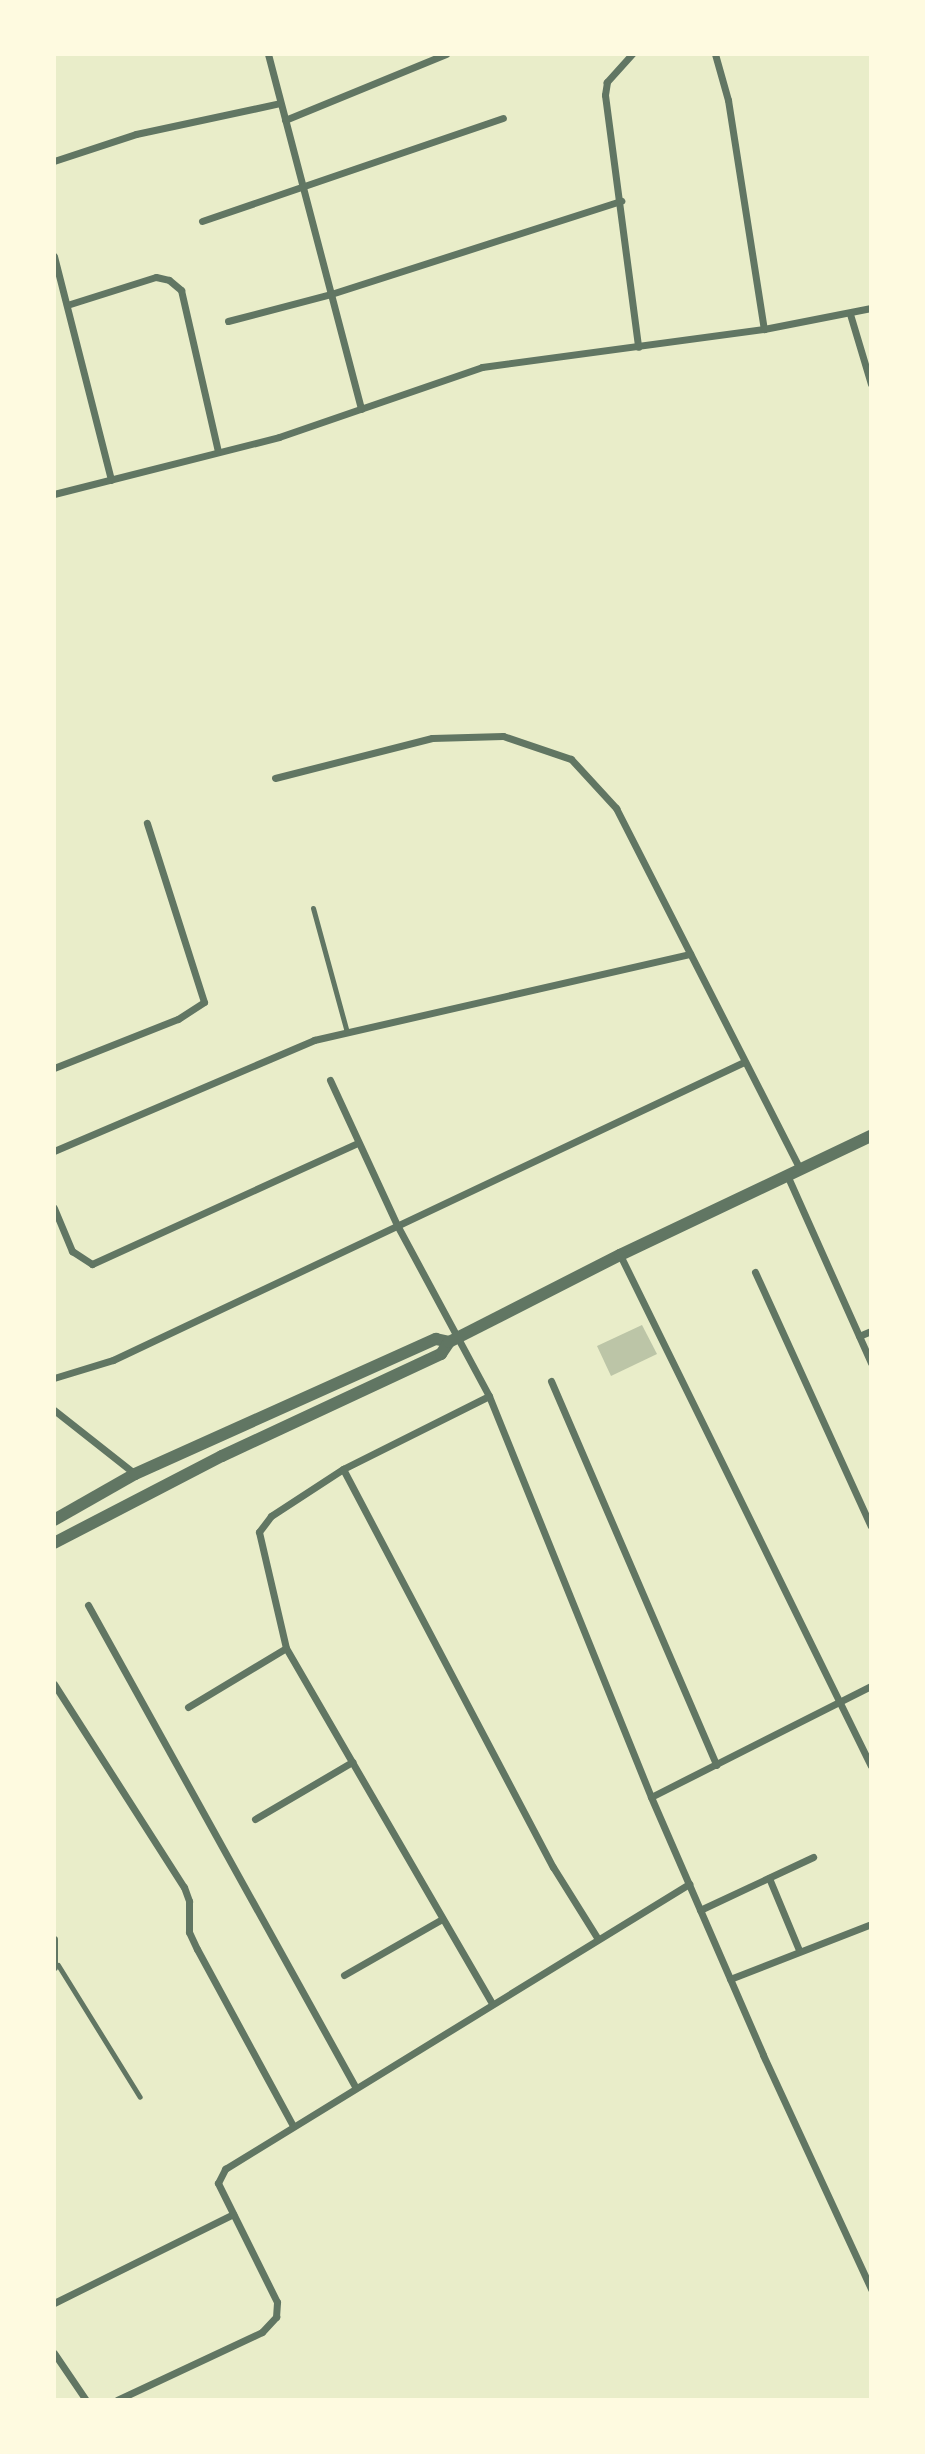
<!DOCTYPE html>
<html>
<head>
<meta charset="utf-8">
<style>
	body { margin:0 }
	#map { position:relative; width:925px; height:2454px; overflow:hidden; background:#e9edc9; font-family:Montserrat,sans-serif }
	div>[style] { position:absolute }
	.building>* { inset:0; background:#bcc5a7 }
	.service>* { height:5px; margin:-2.5px; padding:0 2.5px; transform-origin:2.5px; border-radius:2.5px; background:#617663 }
	.minor>* { height:7px; margin:-3.5px; padding:0 3.5px; transform-origin:3.5px; border-radius:3.5px; background:#617663 }
	.tertiary>* { height:12px; margin:-6px; padding:0 6px; transform-origin:6px; border-radius:6px; background:#617663 }
	span { translate:-50% -50%; white-space:nowrap; text-align:center; line-height:1.15; -webkit-text-stroke:5px #fefae0; paint-order:stroke }
	.frame { position:absolute; inset:0; border:56px solid #fefae0; pointer-events:none }
</style>
</head>
<body>
<div id="map">
	<div class="building">
		<div style="clip-path:polygon(642px 1325px,657px 1354px,611px 1376px,597px 1346px)"></div>
	</div>
	<div class="service">
		<div style="left:313px;top:908px;width:129px;rotate:74.7deg"></div>
		<div style="left:58px;top:1965px;width:155px;rotate:58.2deg"></div>
	</div>
	<div class="minor">
		<div style="left:268px;top:54px;width:367px;rotate:75.3deg"></div>
		<div style="left:632px;top:54px;width:38px;rotate:132deg"></div>
		<div style="left:607px;top:82px;width:13px;rotate:99deg"></div>
		<div style="left:605px;top:95px;width:254px;rotate:82.5deg"></div>
		<div style="left:715px;top:54px;width:48px;rotate:74.2deg"></div>
		<div style="left:728px;top:100px;width:232px;rotate:81.1deg"></div>
		<div style="left:285px;top:120px;width:174px;rotate:-22.3deg"></div>
		<div style="left:54px;top:161px;width:86px;rotate:-18.2deg"></div>
		<div style="left:136px;top:134px;width:147px;rotate:-12.1deg"></div>
		<div style="left:202px;top:221px;width:318px;rotate:-18.9deg"></div>
		<div style="left:54px;top:256px;width:231px;rotate:75.7deg"></div>
		<div style="left:67px;top:305px;width:93px;rotate:-17.5deg"></div>
		<div style="left:156px;top:277px;width:13px;rotate:13deg"></div>
		<div style="left:169px;top:280px;width:16px;rotate:40deg"></div>
		<div style="left:181px;top:290px;width:166px;rotate:77.1deg"></div>
		<div style="left:850px;top:314px;width:73px;rotate:73.3deg"></div>
		<div style="left:228px;top:321px;width:106px;rotate:-14.7deg"></div>
		<div style="left:331px;top:294px;width:305px;rotate:-17.8deg"></div>
		<div style="left:54px;top:494px;width:232px;rotate:-14.2deg"></div>
		<div style="left:279px;top:437px;width:215px;rotate:-19deg"></div>
		<div style="left:482px;top:367px;width:285px;rotate:-7.7deg"></div>
		<div style="left:764px;top:329px;width:109px;rotate:-11.1deg"></div>
		<div style="left:275px;top:778px;width:162px;rotate:-14.3deg"></div>
		<div style="left:432px;top:738px;width:71px;rotate:-1.6deg"></div>
		<div style="left:503px;top:736px;width:72px;rotate:18.7deg"></div>
		<div style="left:571px;top:759px;width:67px;rotate:47.4deg"></div>
		<div style="left:616px;top:808px;width:405px;rotate:63deg"></div>
		<div style="left:54px;top:1068px;width:133px;rotate:-21.6deg"></div>
		<div style="left:178px;top:1019px;width:31px;rotate:-33deg"></div>
		<div style="left:204px;top:1002px;width:188px;rotate:-107.7deg"></div>
		<div style="left:330px;top:1080px;width:160px;rotate:65.2deg"></div>
		<div style="left:397px;top:1225px;width:194px;rotate:61.7deg"></div>
		<div style="left:489px;top:1396px;width:432px;rotate:68deg"></div>
		<div style="left:651px;top:1797px;width:281px;rotate:66.5deg"></div>
		<div style="left:763px;top:2055px;width:258px;rotate:65.2deg"></div>
		<div style="left:54px;top:1151px;width:283px;rotate:-23.1deg"></div>
		<div style="left:314px;top:1040px;width:386px;rotate:-12.9deg"></div>
		<div style="left:787px;top:1175px;width:206px;rotate:65.9deg"></div>
		<div style="left:54px;top:1208px;width:47px;rotate:67.3deg"></div>
		<div style="left:72px;top:1251px;width:24px;rotate:33deg"></div>
		<div style="left:92px;top:1264px;width:291px;rotate:-24.5deg"></div>
		<div style="left:620px;top:1255px;width:569px;rotate:63.84deg"></div>
		<div style="left:755px;top:1272px;width:279px;rotate:65.5deg"></div>
		<div style="left:859px;top:1336px;width:13px;rotate:-23deg"></div>
		<div style="left:54px;top:1378px;width:62px;rotate:-17deg"></div>
		<div style="left:113px;top:1360px;width:696px;rotate:-25.28deg"></div>
		<div style="left:551px;top:1381px;width:418px;rotate:66.7deg"></div>
		<div style="left:489px;top:1396px;width:163px;rotate:153.4deg"></div>
		<div style="left:343px;top:1469px;width:86px;rotate:146.9deg"></div>
		<div style="left:271px;top:1516px;width:20px;rotate:127deg"></div>
		<div style="left:259px;top:1532px;width:119px;rotate:76.9deg"></div>
		<div style="left:286px;top:1648px;width:411px;rotate:59.9deg"></div>
		<div style="left:54px;top:1410px;width:103px;rotate:38.3deg"></div>
		<div style="left:343px;top:1469px;width:450px;rotate:62.2deg"></div>
		<div style="left:553px;top:1867px;width:85px;rotate:58deg"></div>
		<div style="left:88px;top:1605px;width:552px;rotate:60.98deg"></div>
		<div style="left:54px;top:1684px;width:241px;rotate:57.4deg"></div>
		<div style="left:184px;top:1887px;width:15px;rotate:70deg"></div>
		<div style="left:189px;top:1901px;width:31px;rotate:90deg"></div>
		<div style="left:189px;top:1932px;width:19px;rotate:65deg"></div>
		<div style="left:197px;top:1949px;width:201px;rotate:61.5deg"></div>
		<div style="left:188px;top:1707px;width:114px;rotate:-31deg"></div>
		<div style="left:651px;top:1797px;width:246px;rotate:-26.8deg"></div>
		<div style="left:255px;top:1819px;width:113px;rotate:-30.4deg"></div>
		<div style="left:769px;top:1878px;width:78px;rotate:67.4deg"></div>
		<div style="left:700px;top:1910px;width:125px;rotate:-25.1deg"></div>
		<div style="left:54px;top:1939px;width:28px;rotate:90deg"></div>
		<div style="left:344px;top:1975px;width:113px;rotate:-29.7deg"></div>
		<div style="left:730px;top:1979px;width:151px;rotate:-21.3deg"></div>
		<div style="left:54px;top:2303px;width:200px;rotate:-26.4deg"></div>
		<div style="left:54px;top:2353px;width:57px;rotate:55.8deg"></div>
		<div style="left:117px;top:2400px;width:160px;rotate:-25.1deg"></div>
		<div style="left:262px;top:2332px;width:21px;rotate:-47deg"></div>
		<div style="left:276px;top:2317px;width:15px;rotate:-86deg"></div>
		<div style="left:277px;top:2302px;width:133px;rotate:-116.4deg"></div>
		<div style="left:218px;top:2183px;width:16px;rotate:-63deg"></div>
		<div style="left:225px;top:2169px;width:545px;rotate:-31.56deg"></div>
	</div>
	<div class="tertiary">
		<div style="left:54px;top:1520px;width:93px;rotate:-29.6deg"></div>
		<div style="left:135px;top:1474px;width:330px;rotate:-24.2deg"></div>
		<div style="left:436px;top:1339px;width:13px;rotate:13deg"></div>
		<div style="left:54px;top:1543px;width:189px;rotate:-27.4deg"></div>
		<div style="left:222px;top:1456px;width:242px;rotate:-25deg"></div>
		<div style="left:441px;top:1354px;width:14px;rotate:-56deg"></div>
		<div style="left:449px;top:1342px;width:192px;rotate:-27deg"></div>
		<div style="left:620px;top:1255px;width:278px;rotate:-25.4deg"></div>
	</div>
	<div class="frame"></div>
</div>
</body>
</html>
